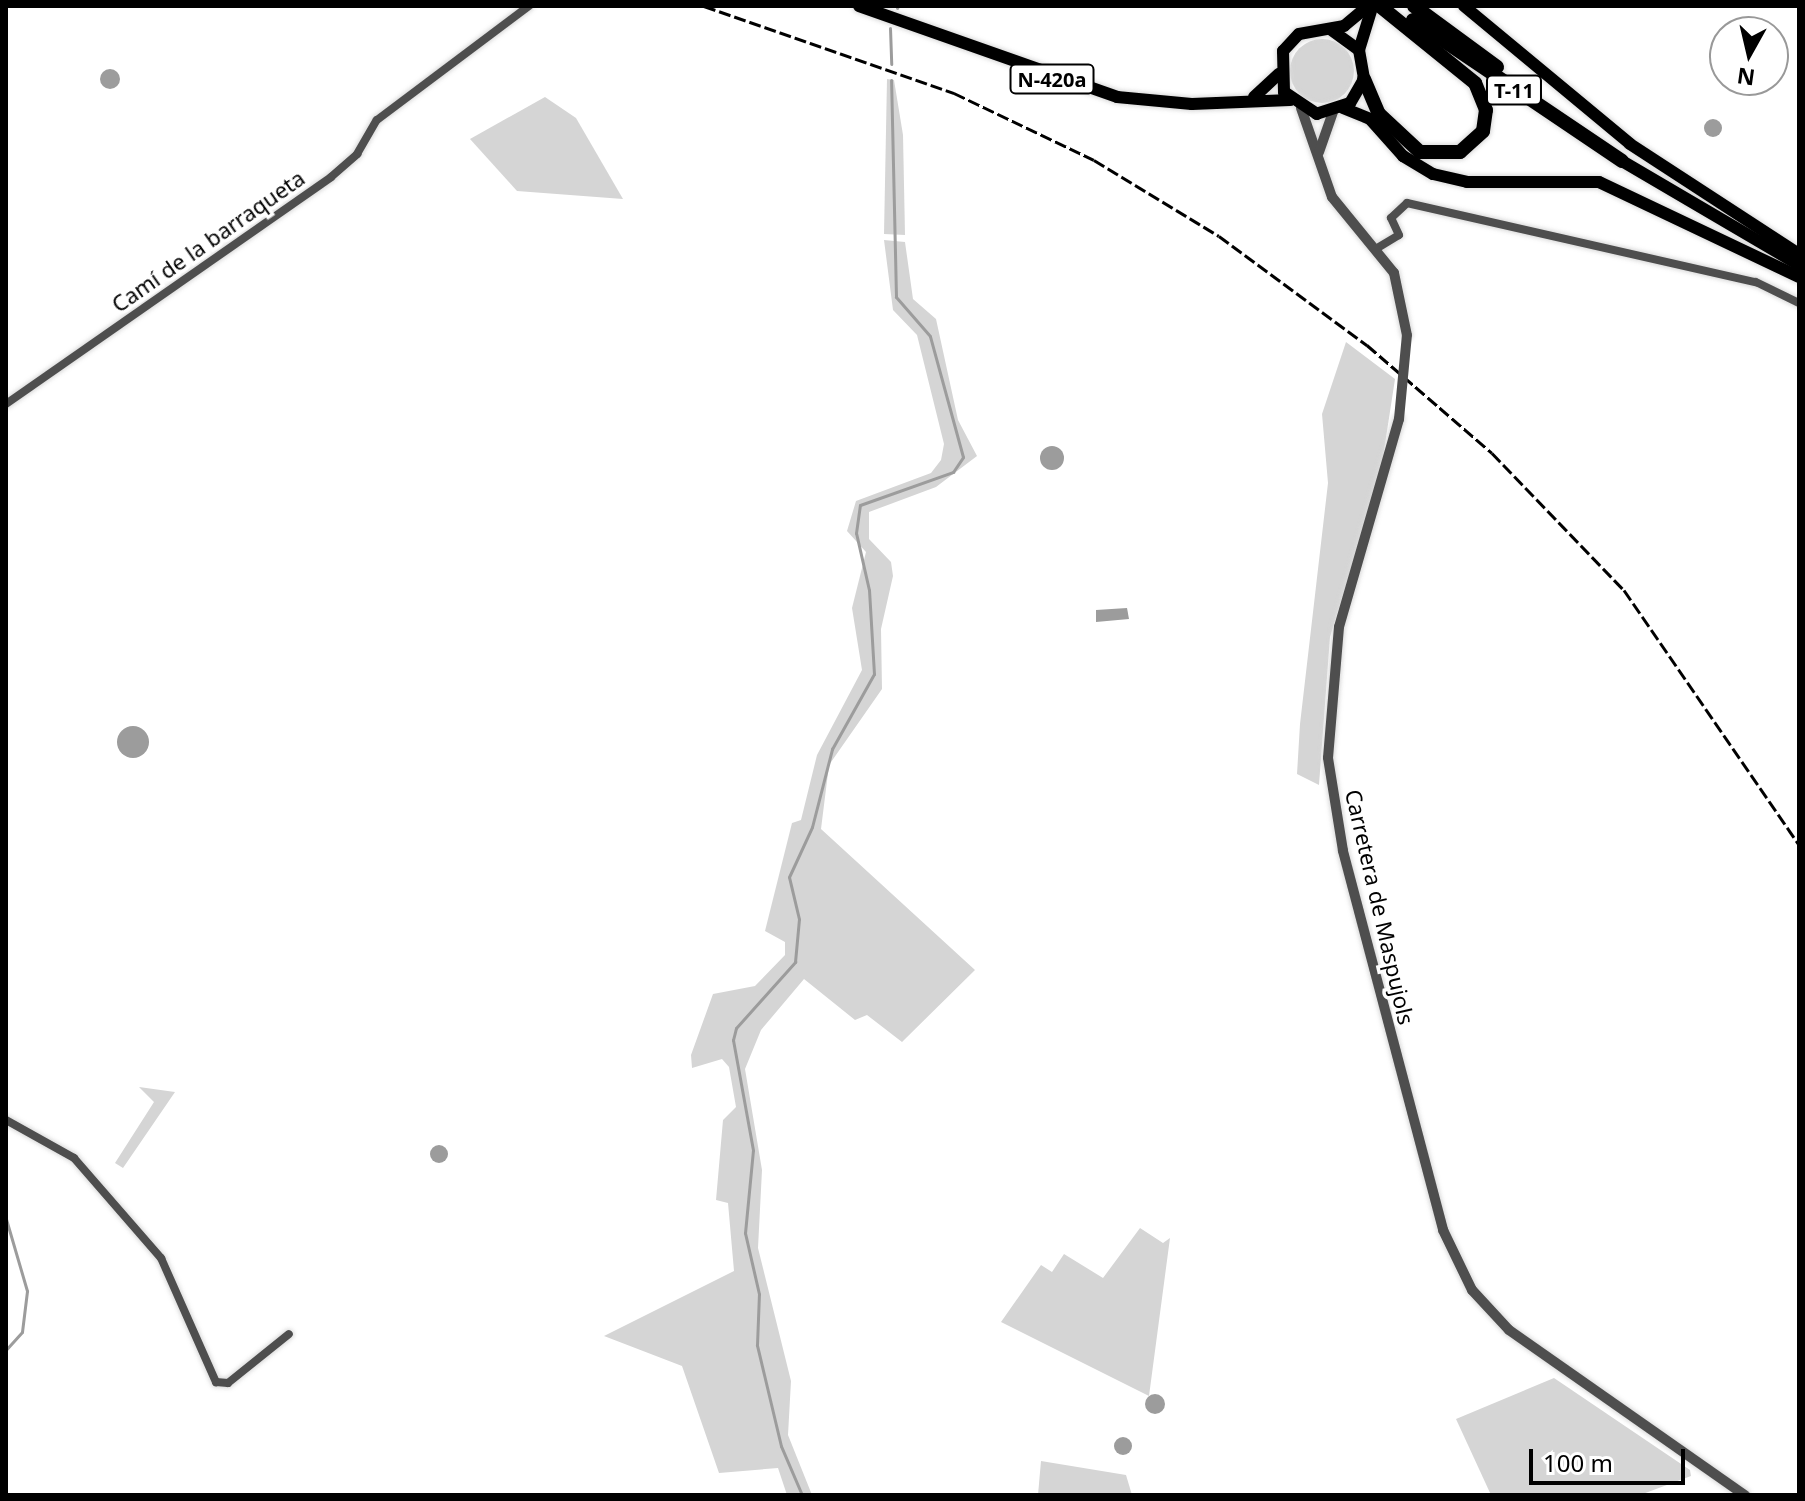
<!DOCTYPE html>
<html>
<head>
<meta charset="utf-8">
<style>
	body { margin:0 }
	#map { position:relative; width:1805px; height:1501px; overflow:hidden; background:#fff; font-family:"Noto Sans",sans-serif }
	div>[style] { position:absolute }
	.green>* { inset:0; background:#d5d5d5 }
	.round { border-radius:50% }
	.water>* { inset:0; background:#9c9c9c }
	.stream>* { height:3px; margin:-1.5px; padding:0 1.5px; transform-origin:1.5px; border-radius:1.5px; background:#9c9c9c }
	.roads { filter:drop-shadow(0 0 2px #dbdbdb) drop-shadow(0 0 2px #dbdbdb) }
	.minor>* { height:8px; margin:-4px; padding:0 4px; transform-origin:4px; border-radius:4px; background:#4e4e4e }
	.tertiary>* { height:10px; margin:-5px; padding:0 5px; transform-origin:5px; border-radius:5px; background:#4e4e4e }
	.primary>* { height:12px; margin:-6px; padding:0 6px; transform-origin:6px; border-radius:6px; background:#000 }
	.motorway>* { height:14px; margin:-7px; padding:0 7px; transform-origin:7px; border-radius:7px; background:#000 }
	.rail>* { height:3px; margin-top:-1.5px; transform-origin:0; background:repeating-linear-gradient(90deg,#000 0 12px,transparent 0 16px) }
	.tertiary-bridge>* { height:10px; margin:-5px; padding:0 5px; transform-origin:5px; border-radius:5px; background:#4e4e4e }
	span { translate:-50% -50%; white-space:nowrap; text-align:center; line-height:1.15; -webkit-text-stroke:7px #fff; paint-order:stroke }
	.shield-label span { padding:2px 6px; background:#fff; border:2px solid; border-radius:6px; -webkit-text-stroke-width:0 }
	.shield-label { font-size:20px; color:#000; font-weight:700 }
	.street-label { font-size:22px; color:#000 }
	.frame { position:absolute; inset:0; border:8px solid #000; pointer-events:none }
	.north { position:absolute; left:1709px; top:16px; width:80px; height:80px; box-sizing:border-box; background:#fff; border:2px solid #999; border-radius:50%; rotate:188deg; font-size:22px; font-weight:700; line-height:32px; text-align:center; color:#000 }
	.north::after { content:''; display:block; margin:auto; width:28px; height:36px; background:#000; clip-path:polygon(50% 0,100% 100%,50% 72%,0 100%) }
	.scale { position:absolute; left:1529px; top:1449px; width:156px; height:36px; box-sizing:border-box; border:4px solid #000; border-top:0; padding-left:10px; font-size:24px; line-height:28px; white-space:nowrap; color:#000; -webkit-text-stroke:6px #fff; paint-order:stroke }
</style>
</head>
<body>
<div id="map">
	<div class="green">
		<div class="round" style="left:1290px;top:39px;width:64px;height:64px"></div>
		<div style="clip-path:polygon(887px 79px,894px 80px,903px 135px,905px 235px,884px 234px)"></div>
		<div style="clip-path:polygon(545px 97px,576px 118px,623px 199px,517px 191px,470px 139px)"></div>
		<div style="clip-path:polygon(884px 240px,905px 242px,913px 299px,936px 319px,958px 420px,977px 456px,936px 487px,869px 512px,869px 539px,891px 562px,893px 576px,881px 629px,882px 689px,829px 765px,821px 829px,975px 970px,902px 1042px,867px 1015px,855px 1020px,804px 979px,761px 1030px,745px 1069px,762px 1170px,758px 1248px,791px 1381px,788px 1435px,812px 1495px,787px 1495px,778px 1468px,719px 1473px,682px 1366px,604px 1336px,734px 1271px,728px 1203px,716px 1200px,723px 1120px,736px 1107px,729px 1067px,722px 1059px,692px 1068px,691px 1055px,713px 994px,755px 986px,785px 955px,785px 942px,765px 931px,792px 823px,801px 820px,817px 755px,862px 670px,852px 608px,866px 552px,847px 531px,856px 501px,931px 473px,941px 460px,944px 444px,917px 335px,893px 310px)"></div>
		<div style="clip-path:polygon(1346px 342px,1395px 379px,1381px 470px,1330px 637px,1319px 785px,1297px 774px,1300px 724px,1328px 483px,1322px 414px)"></div>
		<div style="clip-path:polygon(139px 1087px,175px 1092px,123px 1168px,115px 1163px,154px 1102px)"></div>
		<div style="clip-path:polygon(1140px 1228px,1163px 1243px,1170px 1238px,1149px 1396px,1001px 1322px,1041px 1265px,1052px 1272px,1064px 1254px,1103px 1278px)"></div>
		<div style="clip-path:polygon(1554px 1378px,1690px 1470px,1691px 1476px,1640px 1495px,1491px 1495px,1456px 1419px)"></div>
		<div style="clip-path:polygon(1041px 1461px,1126px 1475px,1132px 1495px,1038px 1495px)"></div>
	</div>
	<div class="water">
		<div class="round" style="left:100px;top:69px;width:20px;height:20px"></div>
		<div class="round" style="left:1704px;top:119px;width:18px;height:18px"></div>
		<div class="round" style="left:1040px;top:446px;width:24px;height:24px"></div>
		<div style="clip-path:polygon(1127px 608px,1129px 619px,1096px 622px,1096px 610px)"></div>
		<div class="round" style="left:117px;top:726px;width:32px;height:32px"></div>
		<div class="round" style="left:430px;top:1145px;width:18px;height:18px"></div>
		<div class="round" style="left:1145px;top:1394px;width:20px;height:20px"></div>
		<div class="round" style="left:1114px;top:1437px;width:18px;height:18px"></div>
	</div>
	<div class="stream">
		<div style="left:897px;top:8px;width:2px;rotate:-63deg"></div>
		<div style="left:890px;top:28px;width:36px;rotate:88deg"></div>
		<div style="left:6px;top:1219px;width:75px;rotate:73.7deg"></div>
		<div style="left:27px;top:1291px;width:41px;rotate:97deg"></div>
		<div style="left:22px;top:1332px;width:24px;rotate:132deg"></div>
		<div style="left:802px;top:1495px;width:53px;rotate:-113.2deg"></div>
		<div style="left:781px;top:1446px;width:104px;rotate:-103.4deg"></div>
		<div style="left:757px;top:1345px;width:51px;rotate:-87.8deg"></div>
		<div style="left:759px;top:1294px;width:63px;rotate:-102.9deg"></div>
		<div style="left:745px;top:1233px;width:83px;rotate:-84.5deg"></div>
		<div style="left:753px;top:1150px;width:112px;rotate:-100.3deg"></div>
		<div style="left:733px;top:1040px;width:12px;rotate:-76deg"></div>
		<div style="left:736px;top:1028px;width:89px;rotate:-48.2deg"></div>
		<div style="left:795px;top:962px;width:43px;rotate:-84.7deg"></div>
		<div style="left:799px;top:919px;width:43px;rotate:-103.4deg"></div>
		<div style="left:789px;top:877px;width:55px;rotate:-65.3deg"></div>
		<div style="left:812px;top:827px;width:81px;rotate:-75.6deg"></div>
		<div style="left:832px;top:749px;width:86px;rotate:-60.8deg"></div>
		<div style="left:874px;top:674px;width:84px;rotate:-93.4deg"></div>
		<div style="left:869px;top:590px;width:58px;rotate:-102.8deg"></div>
		<div style="left:856px;top:533px;width:28px;rotate:-82deg"></div>
		<div style="left:860px;top:505px;width:99px;rotate:-19.5deg"></div>
		<div style="left:953px;top:472px;width:18px;rotate:-56deg"></div>
		<div style="left:963px;top:457px;width:125px;rotate:-105.3deg"></div>
		<div style="left:930px;top:336px;width:52px;rotate:-131.1deg"></div>
		<div style="left:896px;top:297px;width:217px;rotate:-91.3deg"></div>
	</div>
	<div class="roads">
		<div class="minor">
			<div style="left:1379px;top:247px;width:23px;rotate:-31deg"></div>
			<div style="left:1399px;top:235px;width:19px;rotate:-115deg"></div>
			<div style="left:1391px;top:218px;width:22px;rotate:-43deg"></div>
			<div style="left:1407px;top:203px;width:358px;rotate:12.8deg"></div>
			<div style="left:1756px;top:282px;width:48px;rotate:26deg"></div>
			<div style="left:6px;top:404px;width:396px;rotate:-34.9deg"></div>
			<div style="left:331px;top:177px;width:35px;rotate:-41deg"></div>
			<div style="left:357px;top:154px;width:39px;rotate:-60deg"></div>
			<div style="left:377px;top:120px;width:190px;rotate:-36.9deg"></div>
			<div style="left:6px;top:1120px;width:78px;rotate:29.2deg"></div>
			<div style="left:74px;top:1158px;width:133px;rotate:49deg"></div>
			<div style="left:161px;top:1258px;width:136px;rotate:66.1deg"></div>
			<div style="left:216px;top:1382px;width:12px;rotate:5deg"></div>
			<div style="left:228px;top:1383px;width:78px;rotate:-38.8deg"></div>
		</div>
		<div class="tertiary">
			<div style="left:1301px;top:108px;width:94px;rotate:70.8deg"></div>
			<div style="left:1332px;top:197px;width:98px;rotate:50.8deg"></div>
			<div style="left:1394px;top:273px;width:63px;rotate:78.2deg"></div>
			<div style="left:1319px;top:152px;width:42px;rotate:-70.7deg"></div>
			<div style="left:1399px;top:419px;width:216px;rotate:106.1deg"></div>
			<div style="left:1339px;top:627px;width:131px;rotate:94.8deg"></div>
			<div style="left:1328px;top:758px;width:94px;rotate:80.8deg"></div>
			<div style="left:1343px;top:851px;width:392px;rotate:75.2deg"></div>
			<div style="left:1443px;top:1230px;width:67px;rotate:64.2deg"></div>
			<div style="left:1472px;top:1290px;width:54px;rotate:47.2deg"></div>
			<div style="left:1509px;top:1330px;width:288px;rotate:35deg"></div>
		</div>
		<div class="primary">
			<div style="left:859px;top:6px;width:274px;rotate:19.4deg"></div>
			<div style="left:1117px;top:97px;width:75px;rotate:5.3deg"></div>
			<div style="left:1192px;top:104px;width:98px;rotate:-2.3deg"></div>
			<div style="left:1464px;top:6px;width:216px;rotate:39.7deg"></div>
			<div style="left:1630px;top:144px;width:202px;rotate:33.1deg"></div>
			<div style="left:1330px;top:29px;width:36px;rotate:36deg"></div>
			<div style="left:1359px;top:50px;width:29px;rotate:80deg"></div>
			<div style="left:1364px;top:79px;width:28px;rotate:120deg"></div>
			<div style="left:1350px;top:103px;width:35px;rotate:162deg"></div>
			<div style="left:1317px;top:114px;width:40px;rotate:-146deg"></div>
			<div style="left:1284px;top:92px;width:41px;rotate:-91.4deg"></div>
			<div style="left:1283px;top:51px;width:23px;rotate:-47deg"></div>
			<div style="left:1299px;top:34px;width:46px;rotate:-10.1deg"></div>
			<div style="left:1344px;top:26px;width:31px;rotate:-40deg"></div>
			<div style="left:1359px;top:50px;width:41px;rotate:-72.9deg"></div>
			<div style="left:1254px;top:97px;width:34px;rotate:-43deg"></div>
			<div style="left:1343px;top:108px;width:29px;rotate:22deg"></div>
			<div style="left:1370px;top:119px;width:50px;rotate:48.3deg"></div>
			<div style="left:1403px;top:156px;width:35px;rotate:31deg"></div>
			<div style="left:1433px;top:174px;width:35px;rotate:13deg"></div>
			<div style="left:1467px;top:182px;width:132px"></div>
			<div style="left:1599px;top:182px;width:221px;rotate:25.4deg"></div>
			<div style="left:1622px;top:161px;width:205px;rotate:30.4deg"></div>
		</div>
		<div class="motorway">
			<div style="left:1414px;top:6px;width:103px;rotate:36.3deg"></div>
			<div style="left:1413px;top:20px;width:252px;rotate:34deg"></div>
			<div style="left:1364px;top:79px;width:38px;rotate:67deg"></div>
			<div style="left:1379px;top:114px;width:56px;rotate:42.8deg"></div>
			<div style="left:1420px;top:152px;width:40px"></div>
			<div style="left:1460px;top:152px;width:31px;rotate:-42deg"></div>
			<div style="left:1483px;top:131px;width:21px;rotate:-82deg"></div>
			<div style="left:1486px;top:110px;width:29px;rotate:-112deg"></div>
			<div style="left:1475px;top:83px;width:122px;rotate:-141deg"></div>
		</div>
	</div>
	<div class="rail">
		<div style="left:704px;top:6px;width:265px;rotate:19.2deg"></div>
		<div style="left:954px;top:93px;width:155px;rotate:25.6deg"></div>
		<div style="left:1094px;top:160px;width:146px;rotate:31.3deg"></div>
		<div style="left:1219px;top:236px;width:184px;rotate:36.4deg"></div>
		<div style="left:1367px;top:345px;width:165px;rotate:40.8deg"></div>
		<div style="left:1492px;top:453px;width:190px;rotate:46.1deg"></div>
		<div style="left:1624px;top:590px;width:309px;rotate:55.5deg"></div>
	</div>
	<div class="tertiary-bridge">
		<div style="left:1399px;top:419px;width:84px;rotate:-84.6deg"></div>
	</div>
	<div class="shield-label">
		<span style="left:1052px;top:79px">N-420a</span>
		<span style="left:1514px;top:90px">T-11</span>
	</div>
	<div class="street-label">
		<span style="left:208px;top:241px;rotate:-35deg">Camí de la barraqueta</span>
		<span style="left:1380px;top:907px;rotate:77deg">Carretera de Maspujols</span>
	</div>
	<div class="frame"></div>
	<div class="north">N</div>
	<div class="scale">100 m</div>
</div>
</body>
</html>
